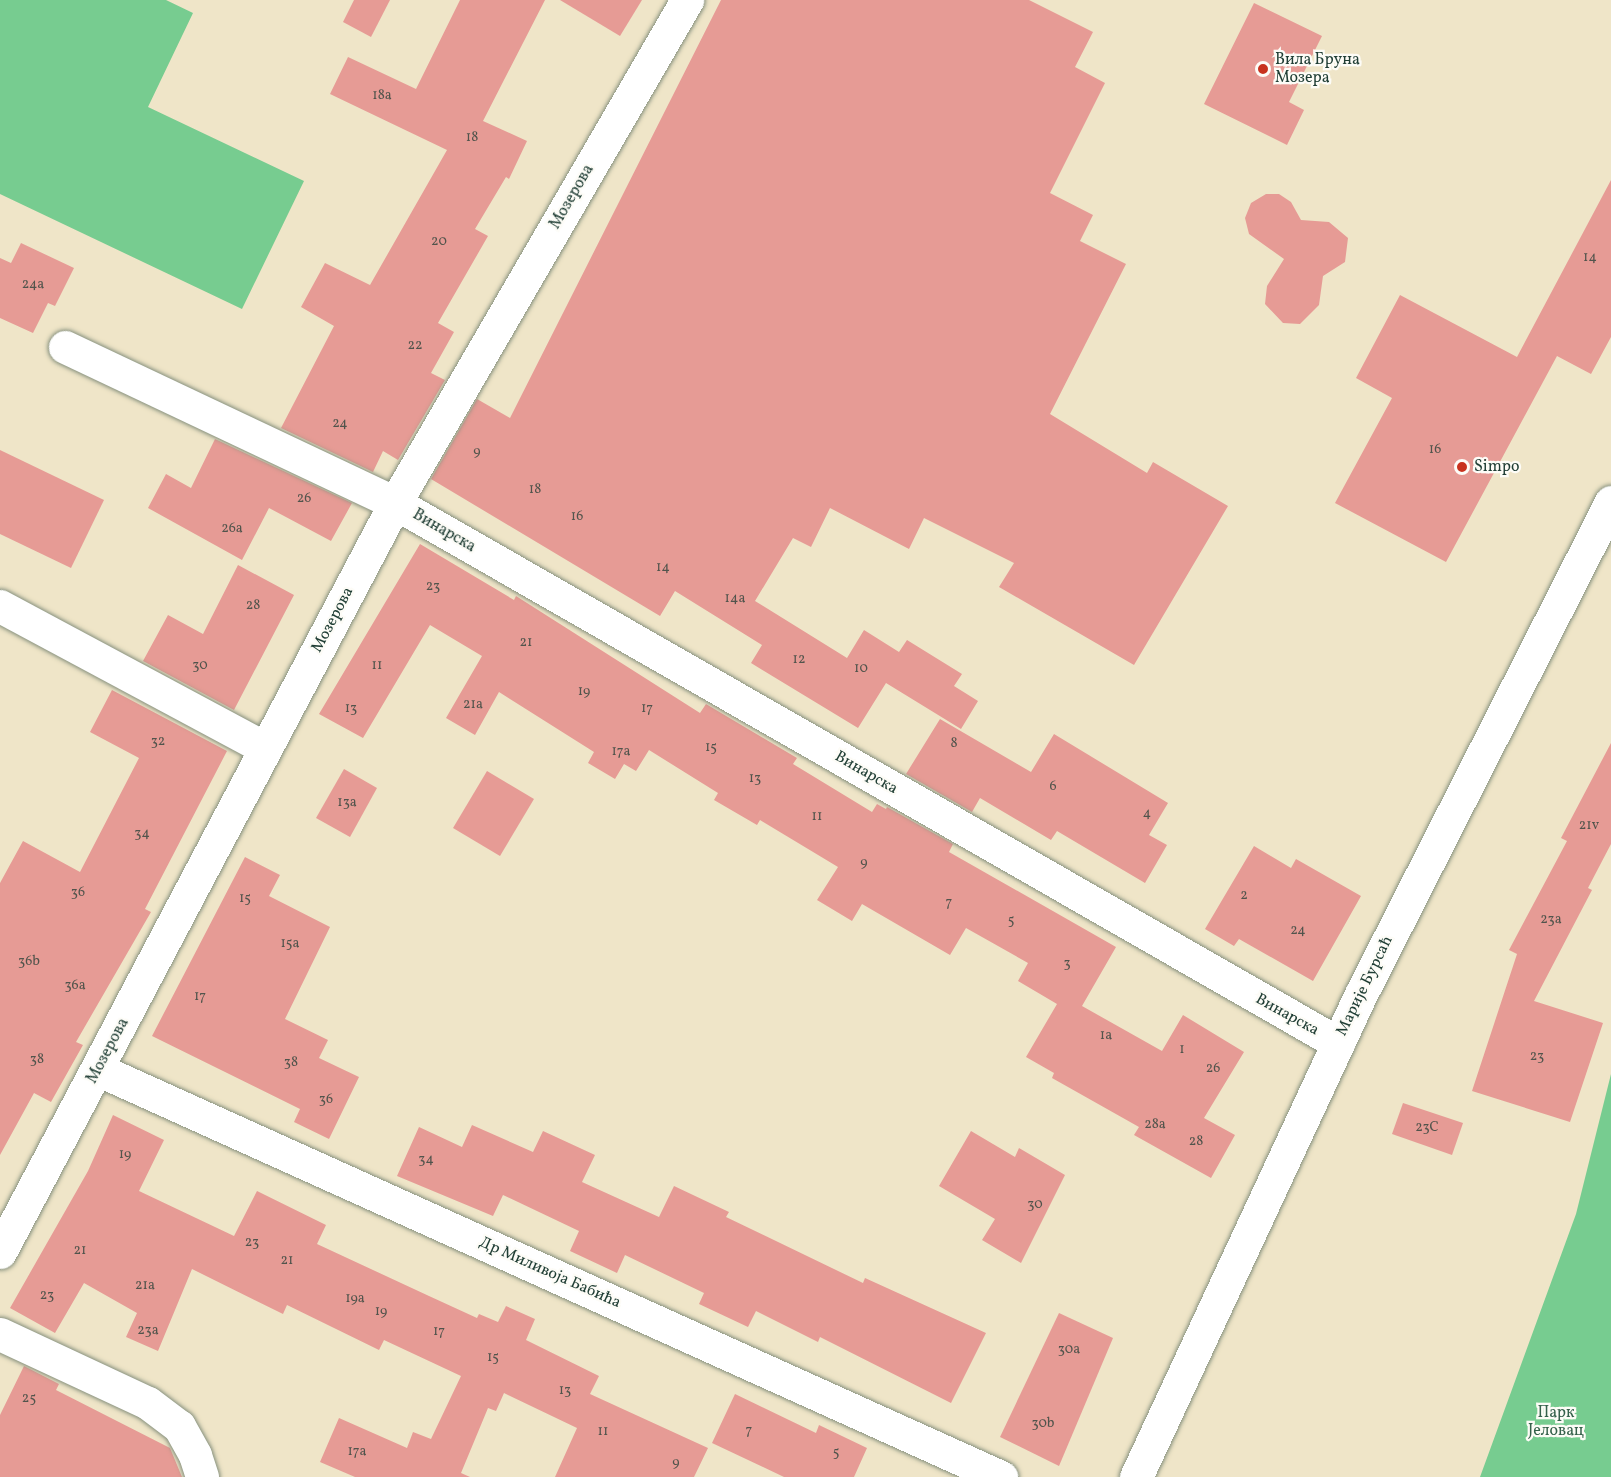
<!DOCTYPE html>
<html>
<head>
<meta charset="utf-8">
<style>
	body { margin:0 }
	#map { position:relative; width:1611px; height:1477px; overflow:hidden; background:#efe5c8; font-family:Vollkorn,serif }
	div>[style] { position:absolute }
	.green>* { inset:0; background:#77cc90 }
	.building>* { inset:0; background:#e69b95 }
	.roads { filter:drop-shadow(0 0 2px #87917e) drop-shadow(0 0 2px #87917e) }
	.minor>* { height:33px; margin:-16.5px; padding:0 16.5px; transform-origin:16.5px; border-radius:16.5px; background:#fff }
	.dots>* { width:16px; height:16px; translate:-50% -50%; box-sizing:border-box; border:3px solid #fdfcf7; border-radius:50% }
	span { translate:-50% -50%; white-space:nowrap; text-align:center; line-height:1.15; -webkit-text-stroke:4.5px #fdfcf7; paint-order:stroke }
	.number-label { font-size:14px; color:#51544c }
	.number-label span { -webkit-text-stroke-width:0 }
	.poi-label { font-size:16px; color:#1f3d34 }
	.left { translate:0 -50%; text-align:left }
	.street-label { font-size:16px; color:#1f3d34 }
	.park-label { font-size:16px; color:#35614b }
</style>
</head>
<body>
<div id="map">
	<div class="green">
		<div style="clip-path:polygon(0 0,166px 0,193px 13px,148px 107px,304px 181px,242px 309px,0 194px)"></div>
		<div style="clip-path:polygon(1611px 1074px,1611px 1477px,1480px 1477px,1576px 1214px)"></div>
	</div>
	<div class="building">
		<div style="clip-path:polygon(354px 0,390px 0,371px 37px,343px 22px)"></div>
		<div style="clip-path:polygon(460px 0,545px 0,483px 121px,527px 141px,509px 179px,506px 177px,475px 229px,488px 236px,438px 323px,454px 332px,431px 373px,445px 380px,398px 460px,383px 451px,373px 472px,281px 428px,334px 326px,301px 307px,325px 263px,370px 285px,447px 150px,330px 94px,348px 57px,416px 89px)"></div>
		<div style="clip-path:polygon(560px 0,642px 0,620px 36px)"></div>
		<div style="clip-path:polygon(721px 0,1029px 0,1093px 32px,1075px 67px,1105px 83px,1050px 193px,1093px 215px,1080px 241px,1126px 264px,1050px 414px,1147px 473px,1153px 462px,1228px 506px,1134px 665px,999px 587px,1014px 563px,924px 518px,909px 549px,830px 508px,811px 547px,793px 538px,755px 601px,847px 658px,864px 630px,899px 652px,907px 640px,962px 674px,954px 686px,978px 701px,961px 729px,886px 683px,858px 728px,751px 663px,762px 645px,675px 591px,660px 616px,431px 479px,477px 399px,510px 418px)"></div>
		<div style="clip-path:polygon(1254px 3px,1322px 36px,1289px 102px,1304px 110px,1287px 145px,1204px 104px)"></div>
		<div style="clip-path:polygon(1611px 180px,1611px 337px,1591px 374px,1557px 356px,1446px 562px,1335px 503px,1392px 398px,1356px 378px,1400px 295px,1517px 357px)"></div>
		<div style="clip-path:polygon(1266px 194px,1279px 194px,1291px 202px,1301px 220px,1329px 222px,1348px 238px,1345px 262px,1323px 276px,1319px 305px,1300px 324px,1283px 323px,1265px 304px,1267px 286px,1284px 259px,1249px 234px,1245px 218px,1251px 203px)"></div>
		<div style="clip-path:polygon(21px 243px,74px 268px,55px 306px,48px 303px,33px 333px,0 318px,0 258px,11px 263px)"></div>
		<div style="clip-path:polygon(215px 439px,352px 503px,331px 541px,269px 508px,242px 560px,148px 508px,166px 474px,191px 488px)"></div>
		<div style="clip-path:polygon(0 450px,104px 500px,71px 568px,0 534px)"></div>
		<div style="clip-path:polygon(420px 544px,514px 600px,516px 596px,700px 713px,706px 704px,797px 758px,793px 764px,872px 812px,877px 804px,886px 809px,887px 807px,953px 844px,949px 852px,1116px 947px,1082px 1006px,1162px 1051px,1183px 1015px,1244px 1052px,1204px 1118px,1235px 1135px,1211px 1178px,1134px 1135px,1139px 1127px,1052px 1078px,1054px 1073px,1026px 1057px,1057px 1004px,1018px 981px,1028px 963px,966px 928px,950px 955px,862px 904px,852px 921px,817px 900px,838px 867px,760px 820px,757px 825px,714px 800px,718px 793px,649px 750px,636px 771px,624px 764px,615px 779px,588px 763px,594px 752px,499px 692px,475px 735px,446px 718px,482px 656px,430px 625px,363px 738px,319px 714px)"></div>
		<div style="clip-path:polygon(238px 565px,294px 595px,234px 710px,143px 661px,168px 615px,203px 634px)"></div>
		<div style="clip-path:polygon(112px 690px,227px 751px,145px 909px,151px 912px,76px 1042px,83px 1045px,51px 1102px,34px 1093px,0 1155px,0 883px,23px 841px,80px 872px,139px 758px,90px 732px)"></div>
		<div style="clip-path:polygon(940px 719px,1031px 772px,1054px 734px,1168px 803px,1149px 835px,1167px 845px,1145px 883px,1057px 831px,1051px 840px,980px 798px,972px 812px,906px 774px)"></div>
		<div style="clip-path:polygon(1611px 743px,1611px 844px,1588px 888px,1592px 890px,1534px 1001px,1603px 1023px,1570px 1122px,1472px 1091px,1517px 954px,1509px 950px,1567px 841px,1561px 838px)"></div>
		<div style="clip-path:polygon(344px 769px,377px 788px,350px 837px,316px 818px)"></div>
		<div style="clip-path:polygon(487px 771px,534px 799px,500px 856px,453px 828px)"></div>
		<div style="clip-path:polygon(1254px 846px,1291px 868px,1296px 859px,1361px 896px,1313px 981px,1239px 939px,1234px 946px,1205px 929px)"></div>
		<div style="clip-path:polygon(245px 857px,280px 875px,269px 896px,330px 927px,285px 1019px,328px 1040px,319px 1058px,359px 1077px,329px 1139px,294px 1122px,300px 1109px,152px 1036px)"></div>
		<div style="clip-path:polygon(1403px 1103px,1463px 1123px,1452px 1155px,1392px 1134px)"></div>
		<div style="clip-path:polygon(113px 1115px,164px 1140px,139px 1191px,234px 1236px,257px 1191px,326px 1225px,317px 1244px,429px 1296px,477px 1318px,479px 1314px,498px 1322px,506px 1306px,535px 1319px,526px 1340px,599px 1376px,590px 1394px,708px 1448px,694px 1477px,555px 1477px,577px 1428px,504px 1393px,496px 1411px,488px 1408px,461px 1473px,470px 1477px,355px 1477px,320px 1462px,339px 1418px,407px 1448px,413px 1432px,431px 1439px,461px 1376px,384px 1340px,379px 1350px,287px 1305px,283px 1314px,192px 1269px,158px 1351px,126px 1337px,137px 1313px,84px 1283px,55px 1333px,10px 1308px,88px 1171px)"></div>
		<div style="clip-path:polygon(472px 1125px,533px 1152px,543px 1131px,595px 1155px,582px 1182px,659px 1217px,674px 1186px,729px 1212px,726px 1217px,863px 1283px,865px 1278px,986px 1333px,951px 1403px,820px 1337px,818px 1342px,756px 1311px,748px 1327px,699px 1304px,704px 1293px,625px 1255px,617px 1273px,570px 1251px,579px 1231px,503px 1195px,493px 1216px,397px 1176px,419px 1127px,462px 1147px)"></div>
		<div style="clip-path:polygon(971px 1131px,1015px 1157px,1019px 1148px,1065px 1175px,1021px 1263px,982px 1240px,995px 1219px,939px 1186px)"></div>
		<div style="clip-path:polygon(1059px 1313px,1113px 1338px,1059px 1466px,1000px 1437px)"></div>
		<div style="clip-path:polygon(24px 1366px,59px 1384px,56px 1390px,170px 1448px,182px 1477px,0 1477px,0 1415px)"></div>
		<div style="clip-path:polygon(735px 1394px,816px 1433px,819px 1425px,867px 1448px,854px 1477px,784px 1477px,712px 1443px)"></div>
	</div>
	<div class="roads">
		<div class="minor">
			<div style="left:65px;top:347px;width:365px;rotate:25.3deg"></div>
			<div style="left:395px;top:503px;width:1087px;rotate:29.8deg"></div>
			<div style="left:0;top:606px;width:301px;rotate:28.2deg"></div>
			<div style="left:99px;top:1070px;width:990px;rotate:24.29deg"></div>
			<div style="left:0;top:1252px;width:847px;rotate:-62.19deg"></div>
			<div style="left:395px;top:503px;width:582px;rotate:-59.86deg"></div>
			<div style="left:0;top:1334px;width:163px;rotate:25deg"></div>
			<div style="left:148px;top:1403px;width:39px;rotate:37deg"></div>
			<div style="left:179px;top:1426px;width:33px;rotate:61deg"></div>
			<div style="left:195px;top:1455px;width:23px;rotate:72deg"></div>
			<div style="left:1136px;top:1477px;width:531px;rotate:-65.03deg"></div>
			<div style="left:1360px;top:996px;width:554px;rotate:-63.07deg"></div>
		</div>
	</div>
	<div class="dots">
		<div style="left:1263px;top:69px;background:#c8321e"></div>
		<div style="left:1462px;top:467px;background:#c8321e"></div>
	</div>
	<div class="number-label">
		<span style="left:382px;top:96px">18a</span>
		<span style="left:472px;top:138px">18</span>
		<span style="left:439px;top:242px">20</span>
		<span style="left:1590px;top:258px">14</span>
		<span style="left:33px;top:285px">24a</span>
		<span style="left:415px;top:346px">22</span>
		<span style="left:340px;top:424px">24</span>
		<span style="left:1435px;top:450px">16</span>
		<span style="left:477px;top:452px">9</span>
		<span style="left:535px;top:490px">18</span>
		<span style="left:304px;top:499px">26</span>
		<span style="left:577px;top:517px">16</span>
		<span style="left:232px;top:529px">26a</span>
		<span style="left:663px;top:568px">14</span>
		<span style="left:433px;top:587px">23</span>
		<span style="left:735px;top:599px">14a</span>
		<span style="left:253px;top:606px">28</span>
		<span style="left:526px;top:643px">21</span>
		<span style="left:799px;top:660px">12</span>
		<span style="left:200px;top:666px">30</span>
		<span style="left:377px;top:666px">11</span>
		<span style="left:861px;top:669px">10</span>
		<span style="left:584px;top:692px">19</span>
		<span style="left:473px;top:705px">21a</span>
		<span style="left:351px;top:709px">13</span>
		<span style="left:647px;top:709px">17</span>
		<span style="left:158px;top:742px">32</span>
		<span style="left:954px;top:744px">8</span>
		<span style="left:711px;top:748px">15</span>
		<span style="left:621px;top:752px">17a</span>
		<span style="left:755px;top:779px">13</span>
		<span style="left:1053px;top:787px">6</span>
		<span style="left:347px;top:803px">13a</span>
		<span style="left:1147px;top:814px">4</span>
		<span style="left:817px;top:817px">11</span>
		<span style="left:1589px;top:826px">21v</span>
		<span style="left:142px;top:834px">34</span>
		<span style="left:864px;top:863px">9</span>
		<span style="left:78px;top:893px">36</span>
		<span style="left:1244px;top:896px">2</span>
		<span style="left:245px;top:899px">15</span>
		<span style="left:949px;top:903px">7</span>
		<span style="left:1551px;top:920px">23a</span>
		<span style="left:1011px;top:921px">5</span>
		<span style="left:1298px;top:931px">24</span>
		<span style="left:290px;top:944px">15a</span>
		<span style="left:29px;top:962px">36b</span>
		<span style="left:1067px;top:964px">3</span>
		<span style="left:75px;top:986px">36a</span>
		<span style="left:200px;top:997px">17</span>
		<span style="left:1106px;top:1036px">1a</span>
		<span style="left:1182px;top:1050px">1</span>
		<span style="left:1537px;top:1057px">23</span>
		<span style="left:37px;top:1060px">38</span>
		<span style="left:291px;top:1063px">38</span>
		<span style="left:1213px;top:1069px">26</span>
		<span style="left:326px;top:1100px">36</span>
		<span style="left:1155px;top:1125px">28a</span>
		<span style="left:1427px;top:1128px">23C</span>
		<span style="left:1196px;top:1142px">28</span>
		<span style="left:125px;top:1155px">19</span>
		<span style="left:426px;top:1160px">34</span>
		<span style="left:1035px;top:1205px">30</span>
		<span style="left:252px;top:1243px">23</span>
		<span style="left:80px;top:1251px">21</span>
		<span style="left:287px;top:1261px">21</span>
		<span style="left:145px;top:1286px">21a</span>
		<span style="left:47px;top:1296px">23</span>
		<span style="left:355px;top:1299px">19a</span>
		<span style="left:381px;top:1312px">19</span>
		<span style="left:148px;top:1331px">23a</span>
		<span style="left:439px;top:1332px">17</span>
		<span style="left:1069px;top:1350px">30a</span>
		<span style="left:493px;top:1358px">15</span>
		<span style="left:565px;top:1391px">13</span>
		<span style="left:29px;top:1399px">25</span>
		<span style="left:1043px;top:1424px">30b</span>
		<span style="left:749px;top:1431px">7</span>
		<span style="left:603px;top:1432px">11</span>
		<span style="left:357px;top:1452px">17a</span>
		<span style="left:836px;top:1453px">5</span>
		<span style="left:676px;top:1463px">9</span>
	</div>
	<div class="poi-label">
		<span class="left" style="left:1275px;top:69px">Вила Бруна<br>Мозера</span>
		<span class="left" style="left:1474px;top:467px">Simpo</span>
	</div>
	<div class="street-label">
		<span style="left:572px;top:197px;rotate:-60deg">Мозерова</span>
		<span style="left:444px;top:531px;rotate:30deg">Винарска</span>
		<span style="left:333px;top:620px;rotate:-62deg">Мозерова</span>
		<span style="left:866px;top:773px;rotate:30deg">Винарска</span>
		<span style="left:1365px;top:986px;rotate:-64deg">Марије Бурсаћ</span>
		<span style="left:1287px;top:1015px;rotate:29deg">Винарска</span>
		<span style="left:108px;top:1051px;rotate:-62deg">Мозерова</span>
		<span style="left:550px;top:1273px;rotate:24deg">Др Миливоја Бабића</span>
	</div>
	<div class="park-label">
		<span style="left:1556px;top:1422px">Парк<br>Јеловац</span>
	</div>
</div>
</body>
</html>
